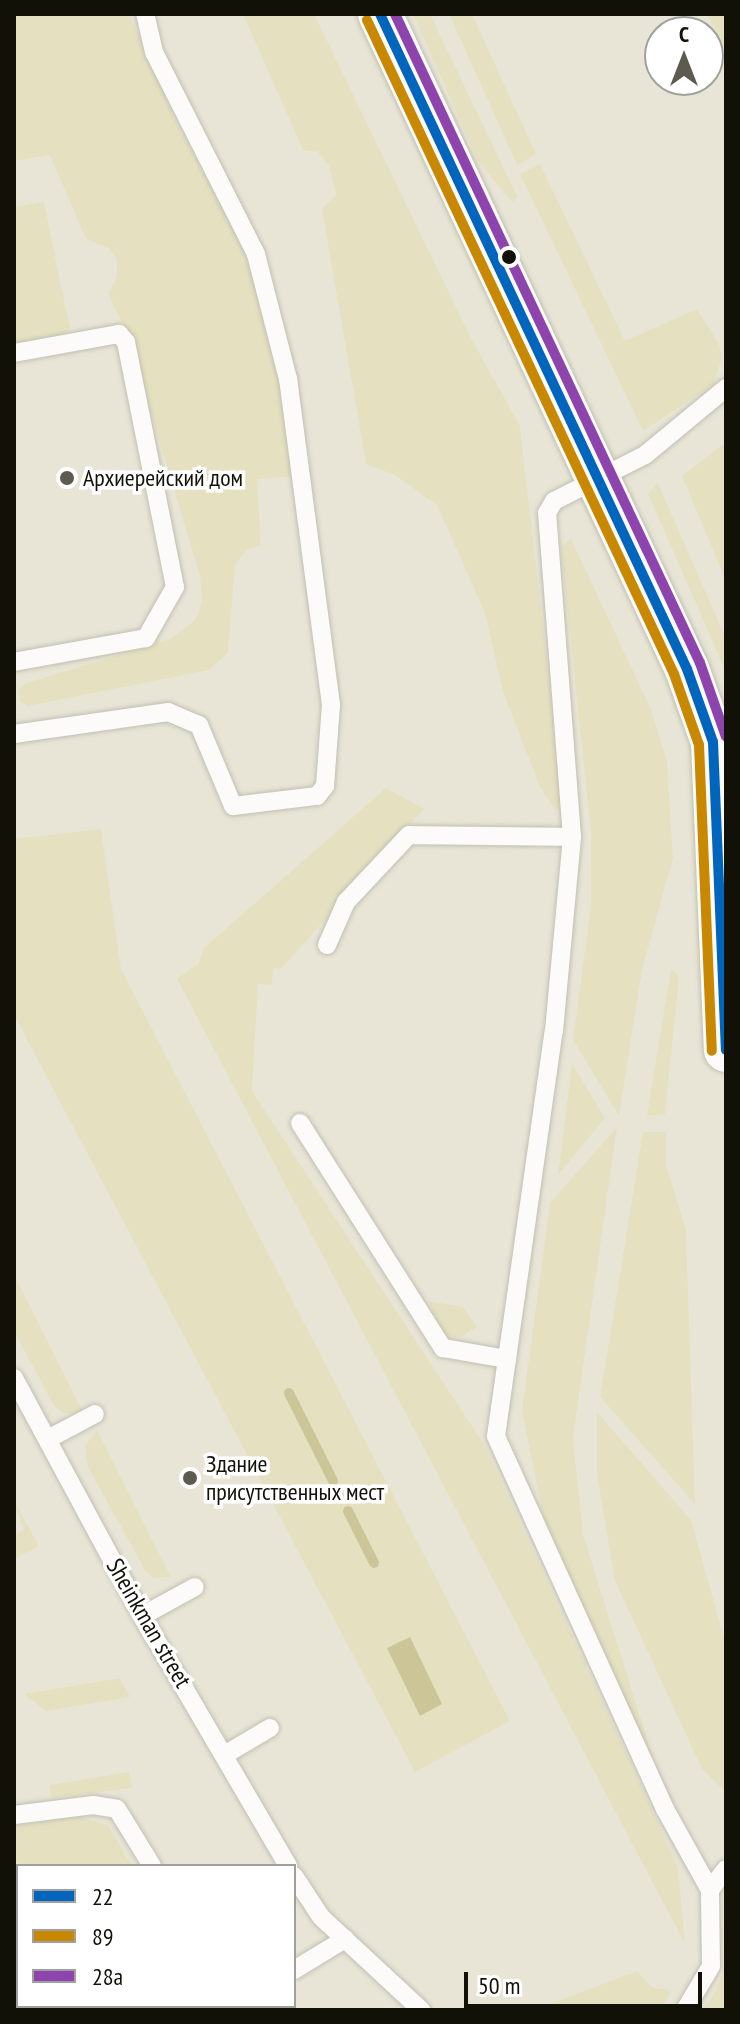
<!DOCTYPE html>
<html>
<head>
<meta charset="utf-8">
<style>
	body { margin:0 }
	#map { position:relative; width:740px; height:2024px; overflow:hidden; background:#e8e5d6; font-family:"PT Sans Narrow",sans-serif }
	div>[style] { position:absolute }
	.green>* { inset:0; background:#e5e1c0 }
	.water>* { inset:0; background:#cbc598 }
	.stream>* { height:10px; margin:-5px; padding:0 5px; transform-origin:5px; border-radius:5px; background:#cbc598 }
	.roads { filter:drop-shadow(0 0 2px #c1c0b3) drop-shadow(0 0 2px #c1c0b3) }
	.lane>* { height:18px; margin:-9px; padding:0 9px; transform-origin:9px; border-radius:9px; background:#fcfbf9 }
	.secondary>* { height:44px; margin:-22px; padding:0 22px; transform-origin:22px; border-radius:22px; background:#fcfbf9 }
	.bus-1>* { height:10px; margin:-5px; padding:0 5px; transform-origin:5px; border-radius:5px; background:#0065bd }
	.bus-2>* { height:10px; margin:-5px; padding:0 5px; transform-origin:5px; border-radius:5px; background:#c98801 }
	.bus-3>* { height:10px; margin:-5px; padding:0 5px; transform-origin:5px; border-radius:5px; background:#8e44ad }
	.dots>* { width:22px; height:22px; translate:-50% -50%; box-sizing:border-box; border:4px solid #fff; border-radius:50% }
	span { translate:-50% -50%; white-space:nowrap; text-align:center; line-height:1.15; -webkit-text-stroke:7px #fff; paint-order:stroke }
	.poi-label { font-size:24px; color:#121107 }
	.left { translate:0 -50%; text-align:left }
	.street-label { font-size:24px; color:#121107 }
	.frame { position:absolute; inset:0; border:16px solid #121107; pointer-events:none }
	.legend { position:absolute; left:16px; top:1864px; width:280px; height:144px; box-sizing:border-box; background:#fff; border:2px solid #a0a09c; margin:0; padding:10px 14px; list-style:none; font-size:24px; color:#121107 }
	.legend li { display:flex; align-items:center; gap:16px; height:40px }
	.legend b { width:40px; border:2px solid #a0a09c }
	.north { position:absolute; left:644px; top:16px; width:80px; height:80px; box-sizing:border-box; background:#fff; border:2px solid #a0a09c; border-radius:50%; rotate:0deg; font-size:22px; font-weight:700; line-height:32px; text-align:center; color:#121107 }
	.north::after { content:''; display:block; margin:auto; width:28px; height:36px; background:#5d5b4f; clip-path:polygon(50% 0,100% 100%,50% 72%,0 100%) }
	.scale { position:absolute; left:464px; top:1972px; width:238px; height:36px; box-sizing:border-box; border:4px solid #121107; border-top:0; padding-left:10px; font-size:24px; line-height:28px; white-space:nowrap; color:#121107; -webkit-text-stroke:6px #fff; paint-order:stroke }
</style>
</head>
<body>
<div id="map">
	<div class="green">
		<div style="clip-path:polygon(14px 14px,129px 14px,179px 128px,236px 234px,278px 342px,298px 476px,257px 479px,261px 545px,246px 550px,235px 566px,228px 653px,209px 670px,28px 706px,20px 702px,18px 691px,24px 684px,172px 638px,195px 620px,202px 603px,200px 576px,129px 339px,108px 293px,117px 277px,117px 260px,109px 248px,86px 239px,50px 155px,14px 161px)"></div>
		<div style="clip-path:polygon(243px 14px,314px 14px,472px 340px,520px 426px,564px 809px,555px 809px,540px 787px,503px 692px,485px 613px,437px 505px,395px 475px,366px 464px,322px 209px,336px 195px,329px 166px,318px 152px,303px 150px)"></div>
		<div style="clip-path:polygon(413px 14px,430px 14px,518px 198px,512px 202px,478px 161px)"></div>
		<div style="clip-path:polygon(449px 14px,472px 14px,536px 154px,517px 165px)"></div>
		<div style="clip-path:polygon(707px 14px,726px 14px,726px 52px)"></div>
		<div style="clip-path:polygon(540px 164px,625px 341px,697px 309px,719px 344px,722px 358px,713px 385px,643px 431px,520px 174px)"></div>
		<div style="clip-path:polygon(44px 202px,70px 329px,59px 341px,14px 347px,14px 207px)"></div>
		<div style="clip-path:polygon(726px 442px,726px 581px,682px 476px)"></div>
		<div style="clip-path:polygon(658px 483px,726px 639px,726px 672px,648px 494px)"></div>
		<div style="clip-path:polygon(571px 539px,650px 707px,667px 760px,673px 858px,642px 970px,619px 1116px,573px 1040px,591px 904px,591px 834px,561px 547px)"></div>
		<div style="clip-path:polygon(386px 788px,424px 809px,281px 969px,273px 968px,272px 985px,258px 984px,252px 1091px,485px 1446px,678px 1867px,685px 1944px,177px 979px,198px 964px,204px 948px)"></div>
		<div style="clip-path:polygon(101px 829px,121px 969px,510px 1721px,415px 1772px,14px 1015px,14px 839px)"></div>
		<div style="clip-path:polygon(671px 968px,679px 977px,665px 1114px,647px 1116px)"></div>
		<div style="clip-path:polygon(572px 1063px,605px 1118px,558px 1175px)"></div>
		<div style="clip-path:polygon(617px 1127px,573px 1438px,583px 1534px,661px 1784px,548px 1541px,522px 1411px,550px 1203px)"></div>
		<div style="clip-path:polygon(643px 1132px,666px 1132px,666px 1165px,686px 1230px,695px 1504px,600px 1397px)"></div>
		<div style="clip-path:polygon(14px 1274px,83px 1412px,62px 1413px,54px 1406px,14px 1331px)"></div>
		<div style="clip-path:polygon(429px 1301px,463px 1307px,477px 1327px,459px 1338px,449px 1336px,441px 1331px)"></div>
		<div style="clip-path:polygon(597px 1412px,691px 1520px,726px 1645px,726px 1792px,702px 1769px,615px 1581px,597px 1475px)"></div>
		<div style="clip-path:polygon(97px 1430px,171px 1577px,153px 1578px,145px 1570px,88px 1467px,85px 1446px)"></div>
		<div style="clip-path:polygon(14px 1501px,39px 1546px,14px 1559px,14px 1535px,24px 1530px)"></div>
		<div style="clip-path:polygon(120px 1678px,130px 1697px,46px 1711px,24px 1694px)"></div>
		<div style="clip-path:polygon(129px 1772px,132px 1788px,52px 1798px,49px 1785px)"></div>
		<div style="clip-path:polygon(80px 1817px,108px 1825px,132px 1866px,25px 1866px,14px 1860px,14px 1826px)"></div>
		<div style="clip-path:polygon(726px 1966px,726px 2010px,701px 2010px,711px 1999px)"></div>
		<div style="clip-path:polygon(637px 1971px,653px 1988px,672px 1990px,661px 2010px,534px 2010px)"></div>
	</div>
	<div class="water">
		<div style="clip-path:polygon(410px 1637px,442px 1704px,420px 1716px,387px 1648px)"></div>
	</div>
	<div class="stream">
		<div style="left:289px;top:1393px;width:98px;rotate:63.4deg"></div>
		<div style="left:348px;top:1511px;width:58px;rotate:63.4deg"></div>
	</div>
	<div class="roads">
		<div class="lane">
			<div style="left:14px;top:353px;width:107px;rotate:-10.3deg"></div>
			<div style="left:119px;top:334px;width:11px;rotate:49deg"></div>
			<div style="left:126px;top:342px;width:250px;rotate:78.7deg"></div>
			<div style="left:175px;top:587px;width:59px;rotate:119.6deg"></div>
			<div style="left:146px;top:638px;width:134px;rotate:169.7deg"></div>
			<div style="left:14px;top:734px;width:156px;rotate:-8.1deg"></div>
			<div style="left:168px;top:712px;width:34px;rotate:23deg"></div>
			<div style="left:199px;top:725px;width:88px;rotate:67.2deg"></div>
			<div style="left:233px;top:806px;width:85px;rotate:-6.8deg"></div>
			<div style="left:317px;top:796px;width:13px;rotate:-51deg"></div>
			<div style="left:325px;top:786px;width:81px;rotate:-85.8deg"></div>
			<div style="left:331px;top:705px;width:329px;rotate:-97.5deg"></div>
			<div style="left:288px;top:379px;width:129px;rotate:-104.4deg"></div>
			<div style="left:256px;top:254px;width:226px;rotate:-116.8deg"></div>
			<div style="left:154px;top:52px;width:39px;rotate:-103deg"></div>
			<div style="left:327px;top:945px;width:47px;rotate:-66.2deg"></div>
			<div style="left:346px;top:902px;width:92px;rotate:-46.8deg"></div>
			<div style="left:409px;top:835px;width:163px;rotate:0.7deg"></div>
			<div style="left:300px;top:1123px;width:267px;rotate:57.6deg"></div>
			<div style="left:443px;top:1348px;width:65px;rotate:9.8deg"></div>
			<div style="left:14px;top:1378px;width:270px;rotate:61.7deg"></div>
			<div style="left:142px;top:1616px;width:290px;rotate:59.7deg"></div>
			<div style="left:48px;top:1439px;width:53px;rotate:-28deg"></div>
			<div style="left:142px;top:1616px;width:60px;rotate:-28.7deg"></div>
			<div style="left:226px;top:1754px;width:51px;rotate:-30.6deg"></div>
			<div style="left:14px;top:1815px;width:80px;rotate:-7.2deg"></div>
			<div style="left:93px;top:1805px;width:24px;rotate:9deg"></div>
			<div style="left:117px;top:1809px;width:67px;rotate:58.4deg"></div>
			<div style="left:294px;top:1876px;width:49px;rotate:56.6deg"></div>
			<div style="left:321px;top:1917px;width:137px;rotate:42.9deg"></div>
			<div style="left:710px;top:1890px;width:26px;rotate:-53deg"></div>
			<div style="left:294px;top:1970px;width:60px;rotate:-31.3deg"></div>
			<div style="left:211px;top:2010px;width:8px;rotate:-30deg"></div>
			<div style="left:685px;top:2010px;width:51px;rotate:-59.4deg"></div>
			<div style="left:711px;top:1966px;width:76px;rotate:-90.8deg"></div>
			<div style="left:710px;top:1890px;width:93px;rotate:-119.1deg"></div>
			<div style="left:665px;top:1809px;width:409px;rotate:-114.4deg"></div>
			<div style="left:496px;top:1436px;width:409px;rotate:-81.9deg"></div>
			<div style="left:554px;top:1031px;width:195px;rotate:-84.7deg"></div>
			<div style="left:572px;top:837px;width:325px;rotate:-94.4deg"></div>
			<div style="left:547px;top:513px;width:14px;rotate:-60deg"></div>
			<div style="left:554px;top:501px;width:102px;rotate:-26.8deg"></div>
			<div style="left:645px;top:455px;width:105px;rotate:-39.6deg"></div>
		</div>
		<div class="secondary">
			<div style="left:380px;top:14px;width:723px;rotate:64.89deg"></div>
			<div style="left:687px;top:669px;width:77px;rotate:70.4deg"></div>
			<div style="left:713px;top:742px;width:308px;rotate:87.6deg"></div>
		</div>
	</div>
	<div class="bus-1">
		<div style="left:380px;top:14px;width:723px;rotate:64.89deg"></div>
		<div style="left:687px;top:669px;width:77px;rotate:70.4deg"></div>
		<div style="left:713px;top:742px;width:308px;rotate:87.6deg"></div>
	</div>
	<div class="bus-2">
		<div style="left:367px;top:20px;width:722px;rotate:64.85deg"></div>
		<div style="left:674px;top:674px;width:75px;rotate:70.6deg"></div>
		<div style="left:699px;top:745px;width:306px;rotate:87.6deg"></div>
	</div>
	<div class="bus-3">
		<div style="left:395px;top:14px;width:717px;rotate:64.83deg"></div>
		<div style="left:700px;top:663px;width:78px;rotate:70.6deg"></div>
	</div>
	<div class="dots">
		<div style="left:509px;top:257px;background:#121107"></div>
		<div style="left:67px;top:478px;background:#5d5b4f"></div>
		<div style="left:190px;top:1478px;background:#5d5b4f"></div>
	</div>
	<div class="poi-label">
		<span class="left" style="left:83px;top:478px">Архиерейский дом</span>
		<span class="left" style="left:206px;top:1478px">Здание<br>присутственных мест</span>
	</div>
	<div class="street-label">
		<span style="left:149px;top:1623px;rotate:60deg">Sheinkman street</span>
	</div>
	<div class="frame"></div>
	<ul class="legend">
	<li><b style="height:10px;background:#0065bd"></b>22</li>
	<li><b style="height:10px;background:#c98801"></b>89</li>
	<li><b style="height:10px;background:#8e44ad"></b>28a</li>
	</ul>
	<div class="north">С</div>
	<div class="scale">50 m</div>
</div>
</body>
</html>
